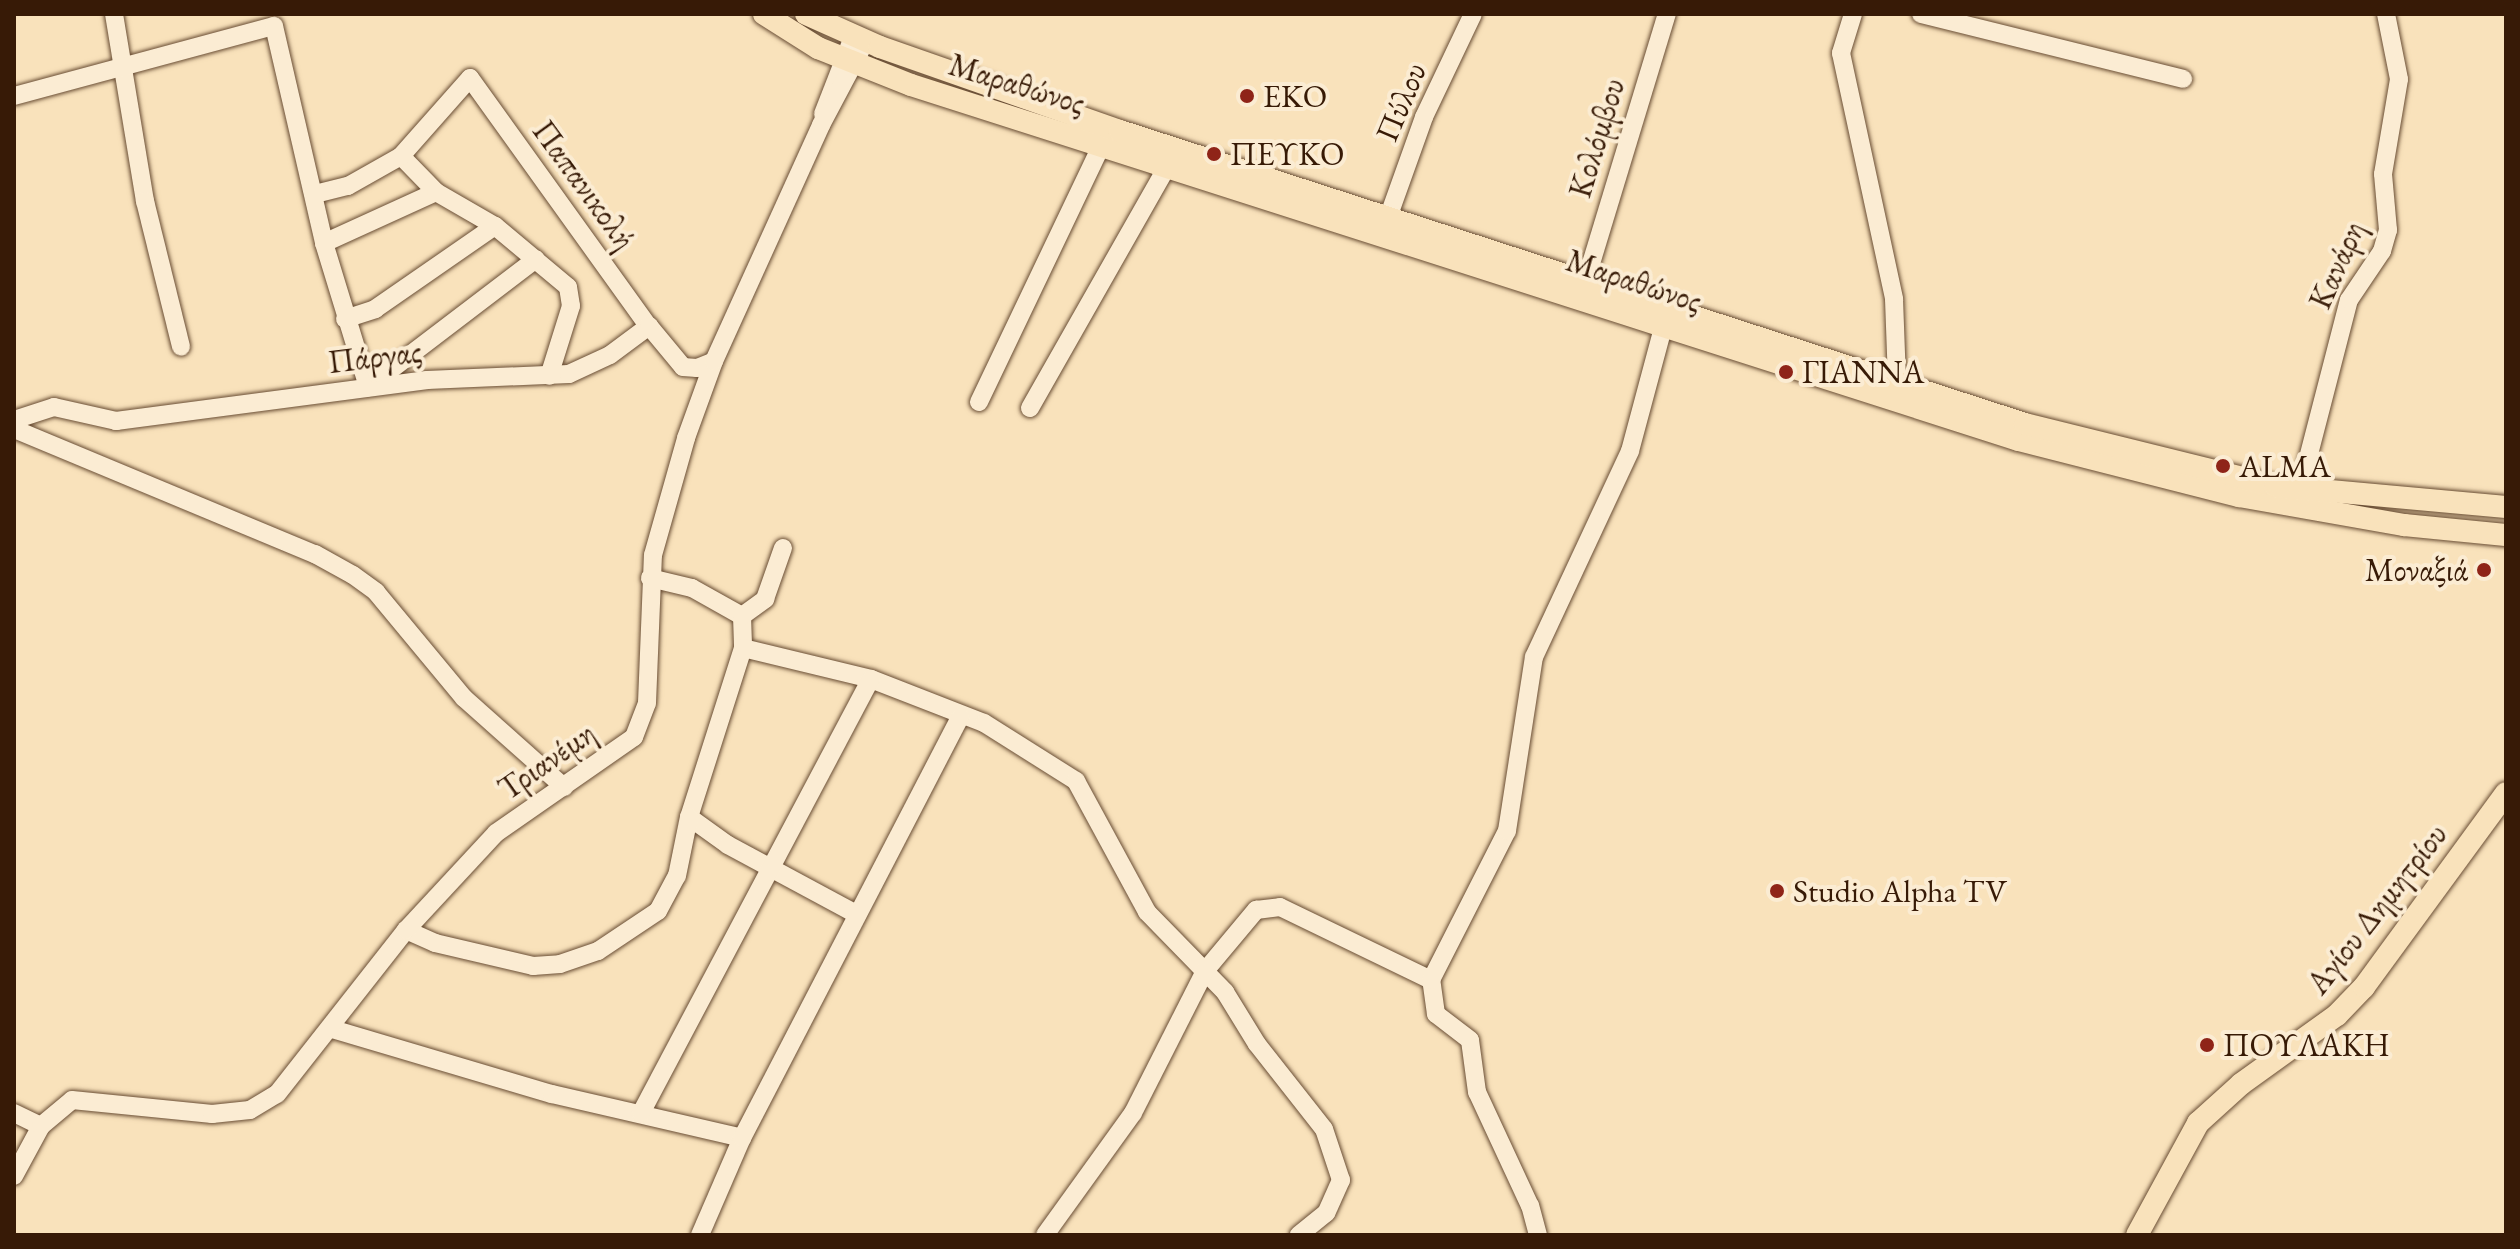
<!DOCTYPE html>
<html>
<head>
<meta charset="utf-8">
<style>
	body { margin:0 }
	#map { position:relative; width:2520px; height:1249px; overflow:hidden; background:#f9e2bb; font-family:"EB Garamond",serif }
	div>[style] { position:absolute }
	.roads { filter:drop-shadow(0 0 2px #684c33) drop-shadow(0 0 2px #684c33) }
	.minor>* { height:18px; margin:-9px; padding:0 9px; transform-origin:9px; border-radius:9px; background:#fbecd3 }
	.major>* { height:22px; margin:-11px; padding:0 11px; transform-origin:11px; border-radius:11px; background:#f9e2bb }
	.dots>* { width:22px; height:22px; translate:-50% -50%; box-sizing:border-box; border:4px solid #fbecd3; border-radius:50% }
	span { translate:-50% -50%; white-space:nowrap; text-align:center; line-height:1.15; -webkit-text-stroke:8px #fbecd3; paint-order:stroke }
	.street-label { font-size:32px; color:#371a06 }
	.poi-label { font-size:32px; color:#371a06 }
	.left { translate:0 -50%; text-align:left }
	.right { translate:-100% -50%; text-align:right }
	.frame { position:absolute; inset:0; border:16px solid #371a06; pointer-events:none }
</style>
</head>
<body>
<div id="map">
	<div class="roads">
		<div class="minor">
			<div style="left:114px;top:14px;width:190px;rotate:80.6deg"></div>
			<div style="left:145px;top:201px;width:150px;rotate:76.1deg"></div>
			<div style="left:1853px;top:14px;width:41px;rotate:107.1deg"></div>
			<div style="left:1841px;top:53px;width:252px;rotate:77.8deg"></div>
			<div style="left:1894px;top:299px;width:83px;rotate:87.9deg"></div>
			<div style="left:1921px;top:14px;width:270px;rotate:13.9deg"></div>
			<div style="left:14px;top:96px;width:269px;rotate:-15.1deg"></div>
			<div style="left:274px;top:26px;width:223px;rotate:77deg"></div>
			<div style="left:324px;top:243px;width:151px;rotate:73deg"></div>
			<div style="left:368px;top:387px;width:211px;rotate:-37.3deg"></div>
			<div style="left:823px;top:114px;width:83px;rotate:-68.7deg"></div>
			<div style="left:401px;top:156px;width:50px;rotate:45.8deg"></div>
			<div style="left:315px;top:194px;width:34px;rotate:-14deg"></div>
			<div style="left:348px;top:186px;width:61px;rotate:-29.5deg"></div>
			<div style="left:401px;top:156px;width:104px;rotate:-48.5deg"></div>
			<div style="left:470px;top:78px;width:305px;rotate:54.3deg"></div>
			<div style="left:1389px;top:215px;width:104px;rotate:-70.3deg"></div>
			<div style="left:1424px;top:117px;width:114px;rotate:-64.6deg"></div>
			<div style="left:324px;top:243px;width:123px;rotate:-24.5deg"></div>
			<div style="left:436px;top:192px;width:68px;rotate:30deg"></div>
			<div style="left:495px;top:226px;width:95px;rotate:39.9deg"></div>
			<div style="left:568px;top:287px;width:19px;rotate:81deg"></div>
			<div style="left:571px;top:306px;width:73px;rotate:107.4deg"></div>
			<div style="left:1586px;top:280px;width:278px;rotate:-73.1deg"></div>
			<div style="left:345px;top:319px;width:32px;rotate:-18deg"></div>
			<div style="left:375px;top:309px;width:146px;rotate:-34.7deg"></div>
			<div style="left:979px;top:402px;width:286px;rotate:-64.5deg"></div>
			<div style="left:1030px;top:408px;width:279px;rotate:-60.4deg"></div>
			<div style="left:14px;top:420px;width:42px;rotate:-18deg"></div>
			<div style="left:54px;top:407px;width:64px;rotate:12.7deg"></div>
			<div style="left:116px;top:421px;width:314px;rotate:-7.5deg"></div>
			<div style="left:427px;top:380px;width:142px;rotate:-2.4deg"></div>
			<div style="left:569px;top:374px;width:45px;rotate:-24.9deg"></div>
			<div style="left:610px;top:355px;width:49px;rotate:-36.6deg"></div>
			<div style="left:649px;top:326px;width:53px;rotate:50.3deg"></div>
			<div style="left:683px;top:367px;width:14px;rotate:4deg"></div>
			<div style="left:697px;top:368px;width:18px;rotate:-22deg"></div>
			<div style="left:14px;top:429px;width:326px;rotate:22.6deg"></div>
			<div style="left:315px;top:554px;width:43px;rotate:28.9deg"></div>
			<div style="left:353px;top:575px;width:29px;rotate:36deg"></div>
			<div style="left:376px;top:592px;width:138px;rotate:50.3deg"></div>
			<div style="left:464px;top:698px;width:134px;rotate:41.7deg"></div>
			<div style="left:2300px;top:489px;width:195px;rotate:-75.5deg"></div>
			<div style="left:2349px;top:300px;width:59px;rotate:-56deg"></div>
			<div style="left:2382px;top:251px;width:22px;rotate:-74deg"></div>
			<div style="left:2388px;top:230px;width:56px;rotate:-95.1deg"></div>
			<div style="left:2383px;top:174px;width:96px;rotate:-80.4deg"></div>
			<div style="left:2399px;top:79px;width:66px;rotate:-101.3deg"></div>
			<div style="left:650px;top:578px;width:43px;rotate:13.4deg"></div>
			<div style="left:692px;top:588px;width:57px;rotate:29.2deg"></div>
			<div style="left:742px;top:616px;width:32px;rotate:88deg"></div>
			<div style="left:743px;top:648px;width:177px;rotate:107.7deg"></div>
			<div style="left:689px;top:817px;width:48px;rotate:35.7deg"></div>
			<div style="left:728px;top:845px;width:145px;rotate:28.3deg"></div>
			<div style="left:742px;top:616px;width:29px;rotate:-36deg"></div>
			<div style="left:765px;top:599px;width:54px;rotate:-70.6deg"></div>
			<div style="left:743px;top:648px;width:132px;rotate:13.6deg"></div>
			<div style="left:871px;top:679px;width:121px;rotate:21.3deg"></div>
			<div style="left:984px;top:723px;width:109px;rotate:32.2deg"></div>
			<div style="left:1076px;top:781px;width:149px;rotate:61.5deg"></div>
			<div style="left:1147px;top:912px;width:112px;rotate:45.7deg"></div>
			<div style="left:1225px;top:992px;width:61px;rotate:58.4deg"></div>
			<div style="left:1257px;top:1044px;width:108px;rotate:51.8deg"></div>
			<div style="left:1324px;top:1129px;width:54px;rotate:71.6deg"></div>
			<div style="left:1341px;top:1180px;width:36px;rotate:114deg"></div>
			<div style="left:1326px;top:1213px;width:35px;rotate:141deg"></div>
			<div style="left:406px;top:930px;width:32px;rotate:24deg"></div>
			<div style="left:435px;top:943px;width:101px;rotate:13.2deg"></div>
			<div style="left:533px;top:966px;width:27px;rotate:-4deg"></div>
			<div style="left:560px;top:964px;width:40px;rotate:-18.9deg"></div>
			<div style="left:598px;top:951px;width:72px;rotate:-33.7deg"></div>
			<div style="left:658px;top:911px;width:40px;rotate:-62deg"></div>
			<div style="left:677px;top:876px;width:60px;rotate:-78.5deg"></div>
			<div style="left:332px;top:1029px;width:229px;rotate:16.5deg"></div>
			<div style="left:552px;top:1094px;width:195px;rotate:13deg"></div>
			<div style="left:14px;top:1113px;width:30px;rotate:26deg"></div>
			<div style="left:641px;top:1113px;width:491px;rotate:-62.1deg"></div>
			<div style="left:14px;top:1176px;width:57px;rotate:-61.6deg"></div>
			<div style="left:41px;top:1126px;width:40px;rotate:-40deg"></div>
			<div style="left:72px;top:1100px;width:141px;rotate:5.7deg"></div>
			<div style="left:212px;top:1114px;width:38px;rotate:-6deg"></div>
			<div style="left:250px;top:1110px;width:31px;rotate:-31deg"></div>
			<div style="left:277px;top:1094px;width:209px;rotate:-51.8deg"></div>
			<div style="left:406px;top:930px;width:132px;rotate:-47.1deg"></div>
			<div style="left:496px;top:833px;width:168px;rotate:-34.8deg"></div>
			<div style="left:634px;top:737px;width:36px;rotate:-69deg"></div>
			<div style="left:647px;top:703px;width:148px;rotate:-87.7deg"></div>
			<div style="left:653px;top:555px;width:122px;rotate:-74.2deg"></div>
			<div style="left:686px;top:438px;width:82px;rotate:-70deg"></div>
			<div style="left:714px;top:361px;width:259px;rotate:-65.6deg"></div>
			<div style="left:821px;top:125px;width:94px;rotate:-62.1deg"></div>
			<div style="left:700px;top:1235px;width:106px;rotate:-66.6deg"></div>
			<div style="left:742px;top:1138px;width:474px;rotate:-62.6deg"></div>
			<div style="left:1045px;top:1235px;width:150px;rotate:-54.2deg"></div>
			<div style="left:1133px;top:1113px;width:159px;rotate:-63.1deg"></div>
			<div style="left:1205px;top:971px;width:80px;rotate:-50.1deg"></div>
			<div style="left:1256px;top:910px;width:24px;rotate:-7deg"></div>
			<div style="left:1280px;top:907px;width:168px;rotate:25.8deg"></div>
			<div style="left:1538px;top:1235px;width:30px;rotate:-105deg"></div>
			<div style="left:1530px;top:1206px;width:126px;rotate:-114.9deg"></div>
			<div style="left:1477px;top:1092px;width:52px;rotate:-97.7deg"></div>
			<div style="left:1470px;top:1040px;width:43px;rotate:-142.6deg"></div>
			<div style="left:1436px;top:1014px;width:34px;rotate:-98deg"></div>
			<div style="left:1431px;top:980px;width:167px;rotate:-63deg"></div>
			<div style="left:1507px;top:831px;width:176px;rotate:-81.2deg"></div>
			<div style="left:1534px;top:657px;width:227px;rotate:-65deg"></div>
			<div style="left:1630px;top:451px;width:131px;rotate:-75deg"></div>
		</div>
		<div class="major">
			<div style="left:764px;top:14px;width:64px;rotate:32.2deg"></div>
			<div style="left:818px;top:48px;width:100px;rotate:21.7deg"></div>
			<div style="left:911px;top:85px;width:1163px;rotate:17.77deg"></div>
			<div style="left:2019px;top:440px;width:227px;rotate:14.3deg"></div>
			<div style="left:2239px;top:496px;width:168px;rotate:10deg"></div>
			<div style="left:2404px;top:525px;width:102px;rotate:5.6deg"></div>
			<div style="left:806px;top:14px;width:81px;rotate:24deg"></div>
			<div style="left:880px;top:47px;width:254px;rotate:19.3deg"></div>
			<div style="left:1120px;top:131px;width:951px;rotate:17.94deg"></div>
			<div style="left:2025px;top:424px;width:258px;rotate:13.9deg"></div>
			<div style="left:2275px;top:486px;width:232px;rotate:5.2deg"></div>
			<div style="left:2137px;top:1235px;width:128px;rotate:-61.4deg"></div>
			<div style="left:2198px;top:1123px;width:58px;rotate:-42.2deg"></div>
			<div style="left:2241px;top:1084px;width:118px;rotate:-35.7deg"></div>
			<div style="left:2337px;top:1015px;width:39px;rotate:-46deg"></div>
			<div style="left:2364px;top:987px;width:240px;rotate:-53.8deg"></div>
		</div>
	</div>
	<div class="dots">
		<div style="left:1247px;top:96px;background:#8f2418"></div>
		<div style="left:1214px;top:154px;background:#8f2418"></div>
		<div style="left:1786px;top:372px;background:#8f2418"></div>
		<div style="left:2223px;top:466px;background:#8f2418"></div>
		<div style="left:2484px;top:570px;background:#8f2418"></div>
		<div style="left:1777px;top:891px;background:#8f2418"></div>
		<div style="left:2207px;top:1045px;background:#8f2418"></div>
	</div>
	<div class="street-label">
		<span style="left:1017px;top:84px;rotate:17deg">Μαραθώνος</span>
		<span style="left:1401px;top:102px;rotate:-67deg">Πύλου</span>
		<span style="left:1597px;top:138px;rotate:-73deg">Κολόμβου</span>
		<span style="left:584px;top:185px;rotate:54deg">Παπανικολή</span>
		<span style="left:2337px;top:265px;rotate:-66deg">Κανάρη</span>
		<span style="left:1634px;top:281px;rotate:18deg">Μαραθώνος</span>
		<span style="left:375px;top:357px;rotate:-7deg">Πάργας</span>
		<span style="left:547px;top:761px;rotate:-35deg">Τριανέμη</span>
		<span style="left:2377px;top:909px;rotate:-52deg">Αγίου Δημητρίου</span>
	</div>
	<div class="poi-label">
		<span class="left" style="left:1263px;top:96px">EKO</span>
		<span class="left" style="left:1230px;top:154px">ΠΕΥΚΟ</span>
		<span class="left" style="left:1802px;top:372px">ΓΙΑΝΝΑ</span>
		<span class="left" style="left:2239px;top:466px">ALMA</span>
		<span class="right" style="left:2468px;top:570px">Μοναξιά</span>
		<span class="left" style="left:1793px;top:891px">Studio Alpha TV</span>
		<span class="left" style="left:2223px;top:1045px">ΠΟΥΛΑΚΗ</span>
	</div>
	<div class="frame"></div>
</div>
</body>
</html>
